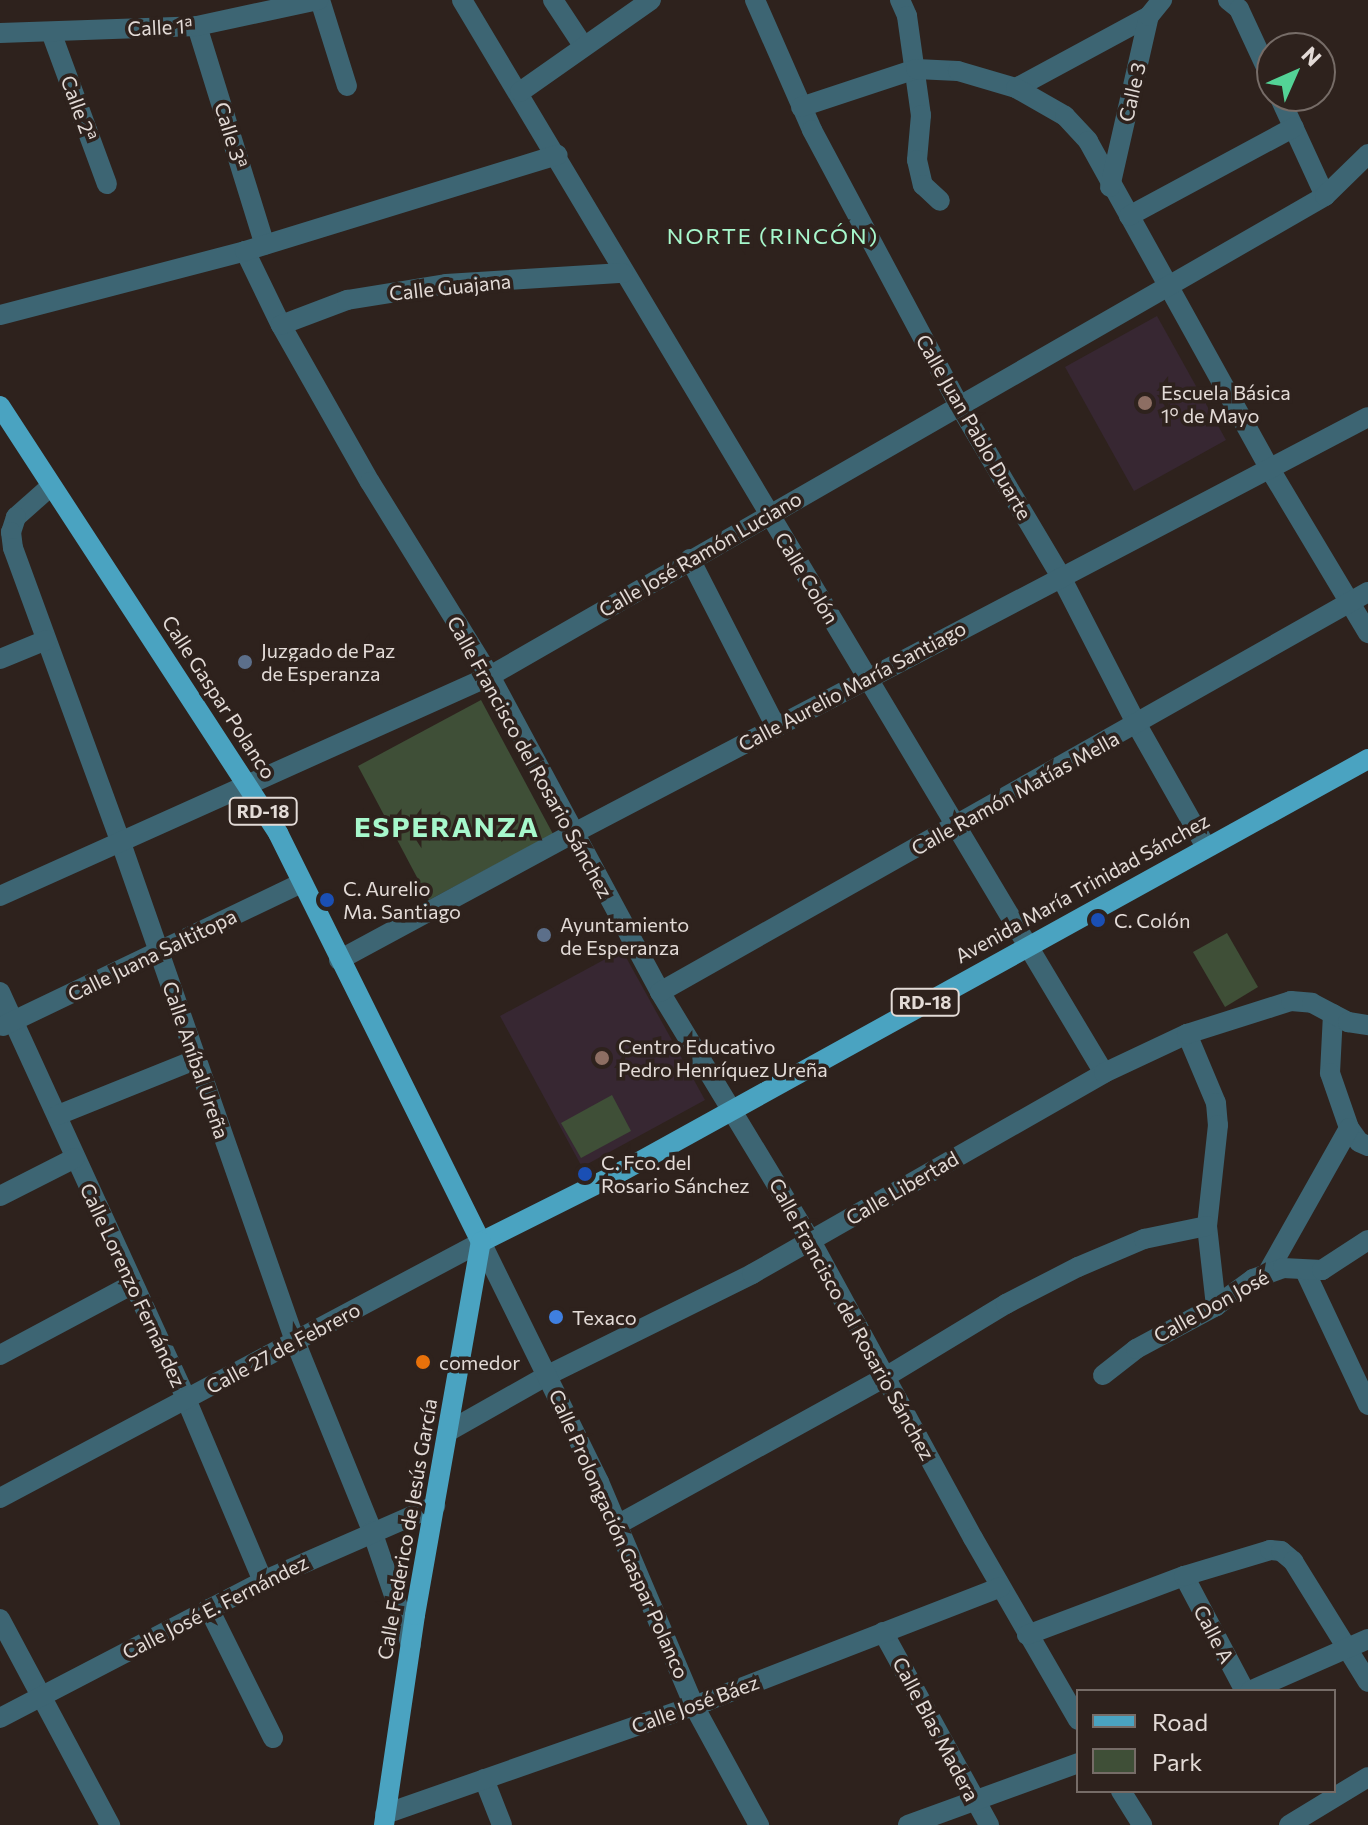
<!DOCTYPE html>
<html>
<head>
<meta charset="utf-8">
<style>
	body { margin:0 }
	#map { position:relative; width:1368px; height:1825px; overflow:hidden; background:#2e221d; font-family:Commissioner,sans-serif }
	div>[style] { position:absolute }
	.education>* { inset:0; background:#372732 }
	.green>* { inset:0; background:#3f4f37 }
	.minor>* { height:20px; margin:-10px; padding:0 10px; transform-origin:10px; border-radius:10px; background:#3d6573 }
	.major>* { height:20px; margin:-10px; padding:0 10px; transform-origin:10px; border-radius:10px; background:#4aa3c1 }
	.dots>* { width:22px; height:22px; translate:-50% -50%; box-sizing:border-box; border:4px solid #2e221d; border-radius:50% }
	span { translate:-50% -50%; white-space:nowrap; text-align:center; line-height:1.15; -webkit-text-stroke:7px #2e221d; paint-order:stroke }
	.shield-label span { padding:2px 6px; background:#2e221d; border:2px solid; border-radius:6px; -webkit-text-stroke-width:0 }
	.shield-label { font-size:18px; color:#e3dbd7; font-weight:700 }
	.street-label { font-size:20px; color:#e3dbd7 }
	.poi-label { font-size:20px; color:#e3dbd7 }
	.left { translate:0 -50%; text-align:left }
	.neighbourhood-label { font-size:22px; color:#a7f8cc; letter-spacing:2px }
	.district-label { font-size:28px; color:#a7f8cc; font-weight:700; letter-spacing:2px }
	.legend { position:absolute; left:1076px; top:1689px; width:260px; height:104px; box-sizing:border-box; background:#2e221d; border:2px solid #766c67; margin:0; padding:10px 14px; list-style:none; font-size:24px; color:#e3dbd7 }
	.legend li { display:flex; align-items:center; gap:16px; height:40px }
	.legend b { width:40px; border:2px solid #766c67 }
	.north { position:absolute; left:1256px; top:32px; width:80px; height:80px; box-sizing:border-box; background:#2e221d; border:2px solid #766c67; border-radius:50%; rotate:45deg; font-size:22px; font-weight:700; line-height:32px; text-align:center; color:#e3dbd7 }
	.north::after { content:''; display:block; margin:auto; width:28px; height:36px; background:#53d396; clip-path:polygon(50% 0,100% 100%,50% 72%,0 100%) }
</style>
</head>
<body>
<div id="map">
	<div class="education">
		<div style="clip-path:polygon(1157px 316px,1226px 440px,1134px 491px,1065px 367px)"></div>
		<div style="clip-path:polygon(622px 950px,705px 1100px,582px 1167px,500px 1016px)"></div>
	</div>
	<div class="green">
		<div style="clip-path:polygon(481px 700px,553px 834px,429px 900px,358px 766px)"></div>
		<div style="clip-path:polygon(1227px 933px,1258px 987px,1225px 1007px,1193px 952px)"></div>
		<div style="clip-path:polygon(612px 1095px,631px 1131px,581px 1158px,561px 1123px)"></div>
	</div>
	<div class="minor">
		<div style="left:320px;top:0;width:90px;rotate:72.6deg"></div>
		<div style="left:462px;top:0;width:1250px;rotate:59.11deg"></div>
		<div style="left:553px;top:0;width:56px;rotate:56.6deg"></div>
		<div style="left:755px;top:0;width:142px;rotate:66.3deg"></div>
		<div style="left:812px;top:130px;width:312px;rotate:61.9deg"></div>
		<div style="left:959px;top:405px;width:200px;rotate:59.3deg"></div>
		<div style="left:1061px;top:577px;width:166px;rotate:62.8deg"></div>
		<div style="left:1137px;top:725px;width:140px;rotate:60.5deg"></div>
		<div style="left:900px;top:0;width:17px;rotate:66deg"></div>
		<div style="left:907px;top:16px;width:100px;rotate:82deg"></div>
		<div style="left:921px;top:115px;width:45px;rotate:95.1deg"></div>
		<div style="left:917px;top:160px;width:26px;rotate:77deg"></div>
		<div style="left:923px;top:185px;width:23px;rotate:43deg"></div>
		<div style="left:1228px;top:0;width:14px;rotate:39deg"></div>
		<div style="left:1239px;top:9px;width:78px;rotate:65.1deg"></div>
		<div style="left:197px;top:26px;width:229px;rotate:72.8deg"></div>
		<div style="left:51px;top:32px;width:162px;rotate:69.8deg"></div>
		<div style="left:0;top:33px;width:197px;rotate:-2deg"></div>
		<div style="left:197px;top:26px;width:124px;rotate:-12.1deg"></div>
		<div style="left:1016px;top:88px;width:151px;rotate:-28.4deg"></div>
		<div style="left:520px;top:92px;width:160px;rotate:-35.1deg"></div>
		<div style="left:1279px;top:96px;width:110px;rotate:65.3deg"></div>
		<div style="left:801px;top:107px;width:121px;rotate:-18.3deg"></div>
		<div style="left:916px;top:69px;width:42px;rotate:2.7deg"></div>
		<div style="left:958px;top:71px;width:60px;rotate:16.3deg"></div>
		<div style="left:1016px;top:88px;width:56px;rotate:29.7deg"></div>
		<div style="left:1065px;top:116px;width:34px;rotate:47deg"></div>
		<div style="left:1088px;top:141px;width:377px;rotate:61deg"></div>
		<div style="left:1271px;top:471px;width:189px;rotate:59.1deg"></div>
		<div style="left:1110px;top:187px;width:175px;rotate:-77.2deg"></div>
		<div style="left:1149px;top:16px;width:21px;rotate:-51deg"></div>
		<div style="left:1129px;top:216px;width:187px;rotate:-28.3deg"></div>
		<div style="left:245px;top:251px;width:82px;rotate:64.1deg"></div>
		<div style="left:281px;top:325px;width:180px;rotate:60.5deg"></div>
		<div style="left:370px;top:482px;width:228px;rotate:58.3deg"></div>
		<div style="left:490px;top:676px;width:359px;rotate:61.7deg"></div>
		<div style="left:660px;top:992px;width:291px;rotate:58.8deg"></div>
		<div style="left:811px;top:1241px;width:338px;rotate:61.4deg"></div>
		<div style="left:973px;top:1538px;width:210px;rotate:60deg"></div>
		<div style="left:0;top:315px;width:253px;rotate:-14.6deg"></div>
		<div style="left:245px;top:251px;width:327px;rotate:-17.1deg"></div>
		<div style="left:281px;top:325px;width:71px;rotate:-20.7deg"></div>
		<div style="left:347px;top:300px;width:100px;rotate:-9.2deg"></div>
		<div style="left:446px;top:284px;width:177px;rotate:-3.6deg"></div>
		<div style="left:51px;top:486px;width:47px;rotate:138.5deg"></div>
		<div style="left:16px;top:517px;width:16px;rotate:108deg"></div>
		<div style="left:11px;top:532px;width:16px;rotate:83deg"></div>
		<div style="left:13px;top:548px;width:314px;rotate:69.9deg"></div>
		<div style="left:121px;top:843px;width:528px;rotate:70.74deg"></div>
		<div style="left:295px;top:1341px;width:205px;rotate:67.9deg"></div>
		<div style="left:372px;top:1531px;width:120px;rotate:71.1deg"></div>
		<div style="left:690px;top:559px;width:189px;rotate:62.9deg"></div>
		<div style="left:0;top:659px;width:50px;rotate:-22.4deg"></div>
		<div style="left:0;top:896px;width:537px;rotate:-24.18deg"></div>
		<div style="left:490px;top:676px;width:963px;rotate:-29.89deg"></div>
		<div style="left:1325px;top:196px;width:60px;rotate:-44.3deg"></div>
		<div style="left:339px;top:960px;width:267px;rotate:-28.4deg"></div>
		<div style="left:574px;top:833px;width:896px;rotate:-27.65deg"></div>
		<div style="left:0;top:992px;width:447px;rotate:65.4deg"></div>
		<div style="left:186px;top:1399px;width:198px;rotate:67.1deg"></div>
		<div style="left:660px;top:992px;width:813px;rotate:-29.47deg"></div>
		<div style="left:1333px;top:1014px;width:59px;rotate:92.9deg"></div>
		<div style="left:1330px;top:1073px;width:58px;rotate:70.9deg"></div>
		<div style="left:1349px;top:1128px;width:17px;rotate:54deg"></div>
		<div style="left:1359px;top:1142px;width:10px;rotate:24deg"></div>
		<div style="left:3px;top:1026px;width:331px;rotate:-25.6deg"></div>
		<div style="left:1187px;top:1034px;width:75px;rotate:67.2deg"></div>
		<div style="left:1216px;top:1103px;width:22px;rotate:85deg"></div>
		<div style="left:1218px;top:1125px;width:102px;rotate:96.2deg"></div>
		<div style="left:1207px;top:1226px;width:81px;rotate:83.6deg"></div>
		<div style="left:58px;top:1115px;width:148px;rotate:-21.9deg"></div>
		<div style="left:0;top:1196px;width:84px;rotate:-26.9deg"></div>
		<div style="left:1305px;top:1271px;width:148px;rotate:64.8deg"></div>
		<div style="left:1268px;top:1272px;width:165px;rotate:-60.6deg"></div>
		<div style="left:0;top:1355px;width:151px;rotate:-28.1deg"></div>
		<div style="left:1103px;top:1375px;width:42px;rotate:-38.2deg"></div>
		<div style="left:1136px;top:1349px;width:91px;rotate:-28.3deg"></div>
		<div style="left:1216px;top:1306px;width:46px;rotate:-36.1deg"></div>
		<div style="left:1253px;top:1279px;width:32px;rotate:-20deg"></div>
		<div style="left:1283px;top:1268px;width:39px;rotate:3deg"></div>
		<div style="left:1322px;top:1270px;width:55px;rotate:-33.1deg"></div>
		<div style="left:449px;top:1431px;width:114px;rotate:-29.5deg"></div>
		<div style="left:548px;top:1375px;width:228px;rotate:-26.3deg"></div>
		<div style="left:752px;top:1274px;width:405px;rotate:-29.7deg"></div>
		<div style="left:1104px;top:1073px;width:92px;rotate:-25.2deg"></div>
		<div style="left:1187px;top:1034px;width:109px;rotate:-17.6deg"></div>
		<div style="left:1291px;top:1001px;width:21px;rotate:5deg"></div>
		<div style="left:1312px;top:1003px;width:41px;rotate:27.8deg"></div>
		<div style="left:1348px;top:1022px;width:20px;rotate:9deg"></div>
		<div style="left:0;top:1498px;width:545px;rotate:-28.02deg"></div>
		<div style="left:481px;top:1242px;width:267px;rotate:63.8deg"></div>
		<div style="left:599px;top:1482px;width:243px;rotate:67deg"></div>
		<div style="left:694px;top:1706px;width:136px;rotate:61.4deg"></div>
		<div style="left:617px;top:1525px;width:308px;rotate:-28.9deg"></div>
		<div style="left:887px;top:1376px;width:139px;rotate:-31.2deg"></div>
		<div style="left:1006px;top:1304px;width:81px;rotate:-27.2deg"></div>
		<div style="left:1078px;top:1267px;width:72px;rotate:-23deg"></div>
		<div style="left:1144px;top:1239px;width:64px;rotate:-11.7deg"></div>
		<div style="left:1184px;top:1576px;width:130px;rotate:62.1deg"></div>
		<div style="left:209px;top:1609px;width:144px;rotate:63.6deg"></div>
		<div style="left:0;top:1619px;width:234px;rotate:61.9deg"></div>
		<div style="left:883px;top:1632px;width:220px;rotate:61.2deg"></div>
		<div style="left:1027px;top:1635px;width:168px;rotate:-20.6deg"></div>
		<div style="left:1184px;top:1576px;width:90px;rotate:-16.8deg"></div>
		<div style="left:1270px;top:1550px;width:11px;rotate:5deg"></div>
		<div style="left:1281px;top:1551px;width:16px;rotate:40deg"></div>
		<div style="left:1293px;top:1561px;width:142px;rotate:58.2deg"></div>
		<div style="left:1250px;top:1691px;width:129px;rotate:-23.8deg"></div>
		<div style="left:0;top:1718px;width:297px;rotate:-27.5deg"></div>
		<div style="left:263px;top:1581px;width:188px;rotate:-23.6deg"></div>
		<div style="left:484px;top:1779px;width:49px;rotate:68.6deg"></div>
		<div style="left:1121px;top:1791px;width:40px;rotate:58deg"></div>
		<div style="left:385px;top:1814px;width:341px;rotate:-19.3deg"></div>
		<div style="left:707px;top:1701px;width:315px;rotate:-21.2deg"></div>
		<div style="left:908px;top:1825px;width:181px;rotate:-20deg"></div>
		<div style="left:1289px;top:1825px;width:92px;rotate:-31.3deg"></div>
	</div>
	<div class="major">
		<div style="left:0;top:406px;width:510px;rotate:56.93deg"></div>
		<div style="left:278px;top:833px;width:457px;rotate:63.6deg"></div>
		<div style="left:481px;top:1242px;width:152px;rotate:-26.6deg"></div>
		<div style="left:617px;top:1174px;width:858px;rotate:-28.92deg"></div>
		<div style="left:384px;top:1825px;width:212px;rotate:-81.6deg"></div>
		<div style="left:415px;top:1615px;width:379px;rotate:-80deg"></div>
	</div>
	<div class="dots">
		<div style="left:1145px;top:403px;background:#8d6e63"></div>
		<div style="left:245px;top:662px;background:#5c6f8a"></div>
		<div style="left:327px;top:900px;background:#1a4fb4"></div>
		<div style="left:1098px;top:920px;background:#1a4fb4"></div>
		<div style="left:544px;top:935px;background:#5c6f8a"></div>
		<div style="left:602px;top:1058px;background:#8d6e63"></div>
		<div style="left:585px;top:1174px;background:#1a4fb4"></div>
		<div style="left:556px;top:1317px;background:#3f7fe0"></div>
		<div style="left:423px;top:1362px;background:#e8710a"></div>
	</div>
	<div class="shield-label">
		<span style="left:263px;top:811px">RD-18</span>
		<span style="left:925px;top:1002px">RD-18</span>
	</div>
	<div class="street-label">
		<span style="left:160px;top:27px;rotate:-3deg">Calle 1ª</span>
		<span style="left:1132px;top:92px;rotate:-77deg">Calle 3</span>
		<span style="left:79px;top:108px;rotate:70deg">Calle 2ª</span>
		<span style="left:231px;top:135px;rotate:73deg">Calle 3ª</span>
		<span style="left:450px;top:287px;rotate:-6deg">Calle Guajana</span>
		<span style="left:974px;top:427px;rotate:60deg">Calle Juan Pablo Duarte</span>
		<span style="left:700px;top:554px;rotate:-30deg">Calle José Ramón Luciano</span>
		<span style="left:807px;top:578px;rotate:59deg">Calle Colón</span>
		<span style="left:852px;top:686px;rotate:-28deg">Calle Aurelio María Santiago</span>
		<span style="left:219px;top:697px;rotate:57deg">Calle Gaspar Polanco</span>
		<span style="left:530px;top:757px;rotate:61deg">Calle Francisco del Rosario Sánchez</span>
		<span style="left:1015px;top:793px;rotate:-29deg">Calle Ramón Matías Mella</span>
		<span style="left:1082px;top:888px;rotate:-29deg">Avenida María Trinidad Sánchez</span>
		<span style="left:152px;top:955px;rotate:-26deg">Calle Juana Saltitopa</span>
		<span style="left:196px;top:1060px;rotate:71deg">Calle Aníbal Ureña</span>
		<span style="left:902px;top:1188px;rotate:-30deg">Calle Libertad</span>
		<span style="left:133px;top:1285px;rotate:65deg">Calle Lorenzo Fernández</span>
		<span style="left:1211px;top:1306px;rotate:-29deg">Calle Don José</span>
		<span style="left:852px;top:1319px;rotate:61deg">Calle Francisco del Rosario Sánchez</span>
		<span style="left:283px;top:1348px;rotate:-28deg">Calle 27 de Febrero</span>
		<span style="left:407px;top:1529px;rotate:-80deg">Calle Federico de Jesús García</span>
		<span style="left:619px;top:1534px;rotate:66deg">Calle Prolongación Gaspar Polanco</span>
		<span style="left:215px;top:1607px;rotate:-27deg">Calle José E. Fernández</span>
		<span style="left:1214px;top:1634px;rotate:62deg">Calle A</span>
		<span style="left:695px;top:1704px;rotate:-20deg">Calle José Báez</span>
		<span style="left:936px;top:1729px;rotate:62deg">Calle Blas Madera</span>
	</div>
	<div class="poi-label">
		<span class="left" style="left:1161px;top:404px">Escuela Básica<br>1º de Mayo</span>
		<span class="left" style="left:261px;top:662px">Juzgado de Paz<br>de Esperanza</span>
		<span class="left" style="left:343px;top:900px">C. Aurelio<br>Ma. Santiago</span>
		<span class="left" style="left:1114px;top:920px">C. Colón</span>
		<span class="left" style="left:560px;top:936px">Ayuntamiento<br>de Esperanza</span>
		<span class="left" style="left:618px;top:1058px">Centro Educativo<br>Pedro Henríquez Ureña</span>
		<span class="left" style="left:601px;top:1174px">C. Fco. del<br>Rosario Sánchez</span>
		<span class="left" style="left:572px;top:1317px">Texaco</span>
		<span class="left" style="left:439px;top:1362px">comedor</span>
	</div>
	<div class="neighbourhood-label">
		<span style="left:773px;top:236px">NORTE (RINCÓN)</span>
	</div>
	<div class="district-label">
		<span style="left:447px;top:826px">ESPERANZA</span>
	</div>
	<ul class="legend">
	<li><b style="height:10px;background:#4aa3c1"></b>Road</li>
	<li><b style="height:22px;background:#3f4f37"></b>Park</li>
	</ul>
	<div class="north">N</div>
</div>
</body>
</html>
